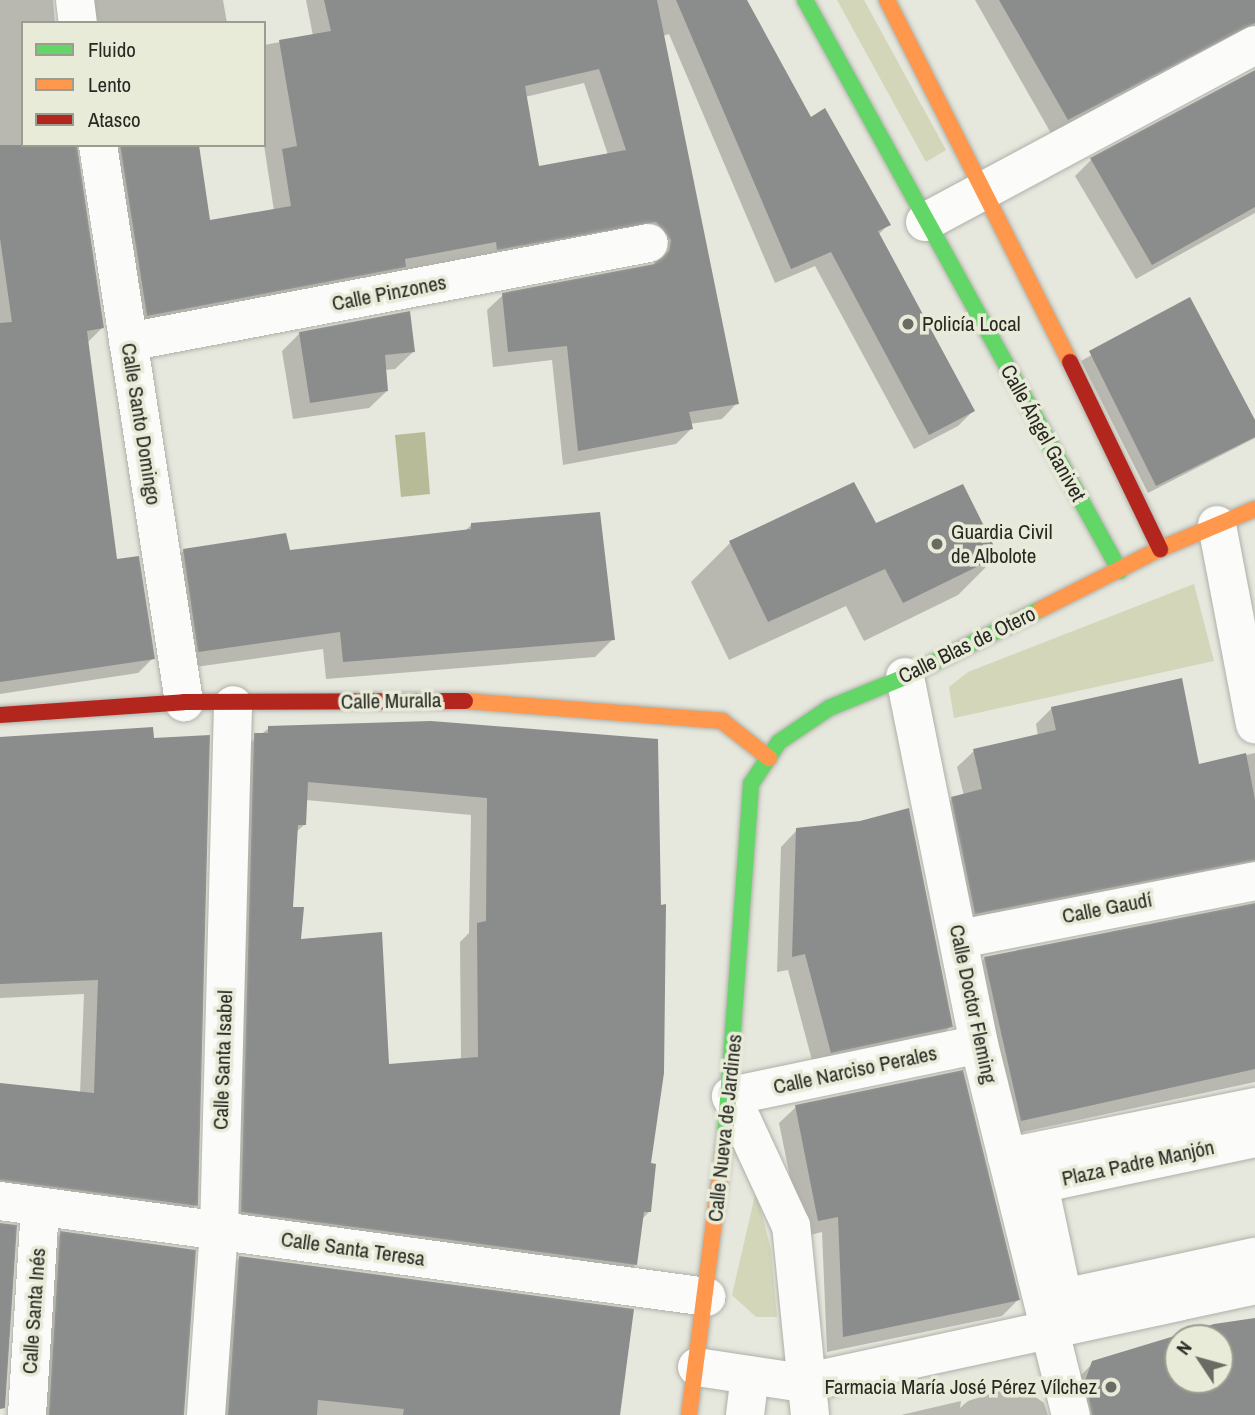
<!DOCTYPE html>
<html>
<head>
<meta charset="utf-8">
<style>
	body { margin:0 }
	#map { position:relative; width:1255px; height:1415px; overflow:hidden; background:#e6e7dd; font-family:"Archivo Narrow",sans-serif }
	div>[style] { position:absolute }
	.green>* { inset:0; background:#d3d6b8 }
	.water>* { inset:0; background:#b8bb98 }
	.shadow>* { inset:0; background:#0003 }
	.building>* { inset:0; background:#8a8d8b }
	.roads { filter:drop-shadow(0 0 2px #afb0a8) drop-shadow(0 0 2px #afb0a8) }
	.street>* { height:38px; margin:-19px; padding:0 19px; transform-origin:19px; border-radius:19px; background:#fbfbfa }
	.fast>* { height:16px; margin:-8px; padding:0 8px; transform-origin:8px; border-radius:8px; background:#63d668 }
	.slow>* { height:16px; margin:-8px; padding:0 8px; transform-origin:8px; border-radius:8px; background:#ff974d }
	.jam>* { height:16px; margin:-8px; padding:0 8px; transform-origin:8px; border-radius:8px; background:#b3261e }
	.dots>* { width:19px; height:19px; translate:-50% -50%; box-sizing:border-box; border:4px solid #e9ebd9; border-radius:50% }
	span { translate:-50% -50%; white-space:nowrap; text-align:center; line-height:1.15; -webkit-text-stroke:7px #e9ebd9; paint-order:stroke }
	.street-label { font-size:21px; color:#282922 }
	.poi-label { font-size:21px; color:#282922 }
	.left { translate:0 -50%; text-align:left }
	.right { translate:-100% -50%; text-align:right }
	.legend { position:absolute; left:21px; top:21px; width:245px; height:126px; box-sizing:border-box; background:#e9ebd9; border:2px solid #9c9d90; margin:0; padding:9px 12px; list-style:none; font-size:21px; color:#282922 }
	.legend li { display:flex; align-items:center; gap:14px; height:35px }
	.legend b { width:35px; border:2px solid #9c9d90 }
	.north { position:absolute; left:1164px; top:1324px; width:70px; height:70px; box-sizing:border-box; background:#e9ebd9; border:2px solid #9c9d90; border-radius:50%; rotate:306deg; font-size:19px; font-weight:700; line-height:28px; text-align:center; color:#282922 }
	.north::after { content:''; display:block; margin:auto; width:24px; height:32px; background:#6a6c63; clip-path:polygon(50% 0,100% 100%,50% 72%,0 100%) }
</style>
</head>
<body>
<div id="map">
	<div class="green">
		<div style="clip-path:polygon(837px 0,864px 0,946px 150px,926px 162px)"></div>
		<div style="clip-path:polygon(1194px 584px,1214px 661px,954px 718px,949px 687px,968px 672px)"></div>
		<div style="clip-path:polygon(756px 1191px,771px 1250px,777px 1317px,756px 1317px,732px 1295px)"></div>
	</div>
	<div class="water">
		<div style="clip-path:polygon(425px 432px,430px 494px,401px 497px,395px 435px)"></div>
	</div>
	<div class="shadow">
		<div style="clip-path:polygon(0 0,53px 0,55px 23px,23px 23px,23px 145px,102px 328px,87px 343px,115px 561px,153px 658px,138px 673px,0 694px)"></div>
		<div style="clip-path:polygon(73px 0,223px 0,227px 23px,83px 23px)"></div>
		<div style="clip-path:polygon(evenodd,306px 0,745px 0,810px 119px,888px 225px,878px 235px,973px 411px,958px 426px,914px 449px,815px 266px,775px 283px,669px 34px,663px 36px,737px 403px,722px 419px,690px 424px,691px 429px,676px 444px,563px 465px,552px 360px,493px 367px,487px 310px,503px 295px,655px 266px,651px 245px,132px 330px,95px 145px,197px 145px,209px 222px,274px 211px,264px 145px,264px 45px,313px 36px,306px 0,584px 83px,608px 155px,538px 168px,525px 97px,584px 83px)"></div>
		<div style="clip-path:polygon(975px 0,1255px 0,1255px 50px,1052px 135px)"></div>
		<div style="clip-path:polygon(1255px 72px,1255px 213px,1136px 279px,1075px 176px,1091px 160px)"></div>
		<div style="clip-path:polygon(1190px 299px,1255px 424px,1255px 438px,1148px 493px,1081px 361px)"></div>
		<div style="clip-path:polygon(300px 333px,413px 352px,395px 369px,385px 370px,387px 391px,369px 408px,293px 419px,282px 351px)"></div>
		<div style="clip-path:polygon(471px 525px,613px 639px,595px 657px,326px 679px,323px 649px,181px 669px,165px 569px,183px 551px,288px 552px,465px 531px)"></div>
		<div style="clip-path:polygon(876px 526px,997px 556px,958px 595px,864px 641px,846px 606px,729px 660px,691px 582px,730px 543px)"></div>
		<div style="clip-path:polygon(1052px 708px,1197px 766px,1255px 753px,1255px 886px,959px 929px,936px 815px,952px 799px,964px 796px,957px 767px,974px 751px,1038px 736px,1036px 724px)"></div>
		<div style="clip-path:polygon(evenodd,269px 728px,656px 741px,649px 1212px,641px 1220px,635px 1265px,618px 1282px,225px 1229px,237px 753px,269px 728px,306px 800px,471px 815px,469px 933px,460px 942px,461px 1060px,387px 1066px,299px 941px,291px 908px,295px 833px,305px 824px,306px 800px)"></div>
		<div style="clip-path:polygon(0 738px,196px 1205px,181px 1220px,0 1196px,0 1085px,80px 1093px,84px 994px,0 998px)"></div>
		<div style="clip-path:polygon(797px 830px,951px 1026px,935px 1043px,814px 1068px,788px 970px,777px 972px,781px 847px)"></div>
		<div style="clip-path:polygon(1255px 905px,1255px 1082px,1005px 1136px,968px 975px,985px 958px)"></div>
		<div style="clip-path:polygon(796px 1107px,1018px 1300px,1002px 1316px,827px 1352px,822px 1232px,802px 1237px,779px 1123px)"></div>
		<div style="clip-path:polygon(61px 1233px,183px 1415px,35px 1415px,46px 1248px)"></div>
		<div style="clip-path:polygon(240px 1257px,618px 1415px,214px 1415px,225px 1273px)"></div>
		<div style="clip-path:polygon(evenodd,1255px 1319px,1255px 1415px,1061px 1415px,1067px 1389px,1093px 1363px,1215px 1326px,1255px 1319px,1178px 1338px,1220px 1338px,1220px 1380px,1178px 1380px,1178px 1338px)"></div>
		<div style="clip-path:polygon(1019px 1385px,1044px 1403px,1048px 1415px,901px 1415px,961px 1401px,960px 1408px,968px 1401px)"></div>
	</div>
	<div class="building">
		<div style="clip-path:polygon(evenodd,324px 0,657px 0,739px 404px,689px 412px,693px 429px,578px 451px,567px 346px,508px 352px,502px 293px,654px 264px,669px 251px,671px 240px,656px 222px,497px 250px,496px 242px,405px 259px,406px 267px,147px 316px,120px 145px,199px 145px,210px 220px,291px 206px,282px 149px,297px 146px,279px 40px,331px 31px,324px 0,599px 69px,626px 150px,539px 166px,525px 86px,599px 69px)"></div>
		<div style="clip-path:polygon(676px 0,747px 0,811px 117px,825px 108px,891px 225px,878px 231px,975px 411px,929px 435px,831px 252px,791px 269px)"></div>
		<div style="clip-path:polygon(999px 0,1255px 0,1255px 23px,1068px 120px)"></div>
		<div style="clip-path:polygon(1255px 70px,1255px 207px,1152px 265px,1090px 158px)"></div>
		<div style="clip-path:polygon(0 145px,77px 145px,104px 328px,87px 331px,117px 559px,139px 556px,155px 659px,0 682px,0 323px,12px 322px,0 238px)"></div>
		<div style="clip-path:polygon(1190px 297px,1255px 420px,1255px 437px,1156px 486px,1089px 351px)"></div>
		<div style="clip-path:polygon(410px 311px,415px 352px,385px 355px,388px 391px,310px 403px,299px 332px)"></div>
		<div style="clip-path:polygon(854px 482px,876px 523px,963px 484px,999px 556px,903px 603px,885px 569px,768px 622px,729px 541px)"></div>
		<div style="clip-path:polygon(600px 512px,615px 640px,343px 662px,340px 632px,198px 652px,183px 549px,286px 533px,290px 550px,471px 529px,471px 523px)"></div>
		<div style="clip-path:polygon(1182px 678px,1199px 764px,1246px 753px,1255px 800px,1255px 860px,975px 914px,951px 797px,982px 789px,973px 749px,1056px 730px,1051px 707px)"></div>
		<div style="clip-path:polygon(evenodd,431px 721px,658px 739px,661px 905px,666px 904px,664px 1073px,651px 1163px,656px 1164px,651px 1212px,644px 1212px,637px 1265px,241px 1212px,254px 733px,268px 733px,268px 726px,431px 721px,308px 782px,487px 798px,486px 921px,477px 923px,478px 1057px,389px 1064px,382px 932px,301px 939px,304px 907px,293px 907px,298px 825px,306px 825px,308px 782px)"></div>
		<div style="clip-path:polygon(153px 727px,154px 738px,210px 735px,198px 1206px,0 1180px,0 1083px,94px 1093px,98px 980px,0 984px,0 737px)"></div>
		<div style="clip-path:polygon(909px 808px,953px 1027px,831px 1053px,805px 954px,792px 957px,796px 828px,860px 821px)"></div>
		<div style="clip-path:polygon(1255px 903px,1255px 1069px,1021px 1121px,984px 957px)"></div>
		<div style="clip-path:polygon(963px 1070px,1020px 1300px,843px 1337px,838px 1217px,818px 1221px,795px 1105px)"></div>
		<div style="clip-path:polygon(0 1223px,17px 1225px,5px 1408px,0 1409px)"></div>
		<div style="clip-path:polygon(60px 1231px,196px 1250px,184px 1415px,49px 1415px)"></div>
		<div style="clip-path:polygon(239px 1256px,634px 1309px,620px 1415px,403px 1415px,404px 1409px,318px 1400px,317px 1415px,228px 1415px)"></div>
		<div style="clip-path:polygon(evenodd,1255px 1318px,1255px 1415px,1092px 1415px,1085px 1381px,1092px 1361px,1214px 1324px,1255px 1318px,1178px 1338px,1220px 1338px,1220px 1380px,1178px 1380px,1178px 1338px)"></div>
	</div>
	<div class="roads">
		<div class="street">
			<div style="left:75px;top:0;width:23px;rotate:83deg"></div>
			<div style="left:98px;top:145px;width:564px;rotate:81.22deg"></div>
			<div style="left:925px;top:222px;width:374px;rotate:-28.2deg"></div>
			<div style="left:128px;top:342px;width:530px;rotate:-10.76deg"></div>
			<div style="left:1217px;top:525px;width:203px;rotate:79.2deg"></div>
			<div style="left:905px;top:677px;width:374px;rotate:78.6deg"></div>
			<div style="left:979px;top:1044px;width:382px;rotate:76.1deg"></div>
			<div style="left:960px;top:939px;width:301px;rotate:-11.1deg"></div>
			<div style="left:1255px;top:1138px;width:221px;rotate:168deg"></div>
			<div style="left:1039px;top:1184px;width:116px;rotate:78.1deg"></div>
			<div style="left:1063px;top:1298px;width:196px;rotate:-12.1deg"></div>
			<div style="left:1007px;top:1157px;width:253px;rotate:-11.4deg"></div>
			<div style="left:0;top:1201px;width:713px;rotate:7.73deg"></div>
			<div style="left:697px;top:1367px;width:107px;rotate:8.6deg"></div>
			<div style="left:803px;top:1383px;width:463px;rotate:-12.2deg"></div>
			<div style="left:27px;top:1415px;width:208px;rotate:-86.4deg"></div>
			<div style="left:206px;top:1415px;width:185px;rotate:-86deg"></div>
			<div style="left:219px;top:1230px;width:525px;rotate:-88.47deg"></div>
			<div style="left:745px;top:1415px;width:40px;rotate:-82.9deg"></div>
			<div style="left:810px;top:1415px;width:190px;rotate:-95.7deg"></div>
			<div style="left:791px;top:1226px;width:143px;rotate:-114.8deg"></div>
			<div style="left:731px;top:1096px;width:253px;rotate:-11.8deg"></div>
		</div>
		<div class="fast">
			<div style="left:805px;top:0;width:652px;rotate:61.12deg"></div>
			<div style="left:725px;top:1139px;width:356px;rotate:-85.8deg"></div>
			<div style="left:751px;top:784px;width:50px;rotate:-56.3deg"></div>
			<div style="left:779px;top:742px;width:60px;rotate:-34.2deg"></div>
			<div style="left:829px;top:708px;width:82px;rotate:-22.2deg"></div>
			<div style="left:905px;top:677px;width:152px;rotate:-26.6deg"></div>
		</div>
		<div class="slow">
			<div style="left:887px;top:0;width:406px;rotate:63.2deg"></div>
			<div style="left:1041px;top:609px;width:133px;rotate:-26.8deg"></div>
			<div style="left:1160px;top:549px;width:103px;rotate:-22.8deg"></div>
			<div style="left:465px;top:701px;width:258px;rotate:4.4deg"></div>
			<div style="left:722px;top:721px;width:60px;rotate:38.2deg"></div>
			<div style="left:689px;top:1415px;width:278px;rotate:-82.6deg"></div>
		</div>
		<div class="jam">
			<div style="left:1070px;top:362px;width:208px;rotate:64.3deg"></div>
			<div style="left:0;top:715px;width:184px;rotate:-4deg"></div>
			<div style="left:184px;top:702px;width:281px;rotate:-0.2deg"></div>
		</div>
	</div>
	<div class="dots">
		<div style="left:908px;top:324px;background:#6a6c63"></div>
		<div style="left:937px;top:544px;background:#6a6c63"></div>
		<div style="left:1111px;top:1387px;background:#6a6c63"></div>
	</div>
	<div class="street-label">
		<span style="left:389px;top:293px;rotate:-11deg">Calle Pinzones</span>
		<span style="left:141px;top:424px;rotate:81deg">Calle Santo Domingo</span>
		<span style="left:1043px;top:433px;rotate:61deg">Calle Ángel Ganivet</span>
		<span style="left:967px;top:645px;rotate:-26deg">Calle Blas de Otero</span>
		<span style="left:391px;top:701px;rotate:-1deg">Calle Muralla</span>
		<span style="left:1107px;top:908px;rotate:-11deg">Calle Gaudí</span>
		<span style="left:973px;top:1004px;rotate:78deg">Calle Doctor Fleming</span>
		<span style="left:223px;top:1060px;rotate:-88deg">Calle Santa Isabel</span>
		<span style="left:855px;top:1070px;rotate:-12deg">Calle Narciso Perales</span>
		<span style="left:725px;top:1128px;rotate:-84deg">Calle Nueva de Jardines</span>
		<span style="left:1138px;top:1163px;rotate:-12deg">Plaza Padre Manjón</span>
		<span style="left:353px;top:1249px;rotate:8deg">Calle Santa Teresa</span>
		<span style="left:34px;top:1311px;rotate:-86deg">Calle Santa Inés</span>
	</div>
	<div class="poi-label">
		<span class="left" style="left:922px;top:324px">Policía Local</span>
		<span class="left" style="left:951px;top:544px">Guardia Civil<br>de Albolote</span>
		<span class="right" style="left:1097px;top:1387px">Farmacia María José Pérez Vílchez</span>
	</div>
	<ul class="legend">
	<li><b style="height:9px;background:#63d668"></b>Fluido</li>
	<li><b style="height:9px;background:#ff974d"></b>Lento</li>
	<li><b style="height:9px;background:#b3261e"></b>Atasco</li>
	</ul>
	<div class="north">N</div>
</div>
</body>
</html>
